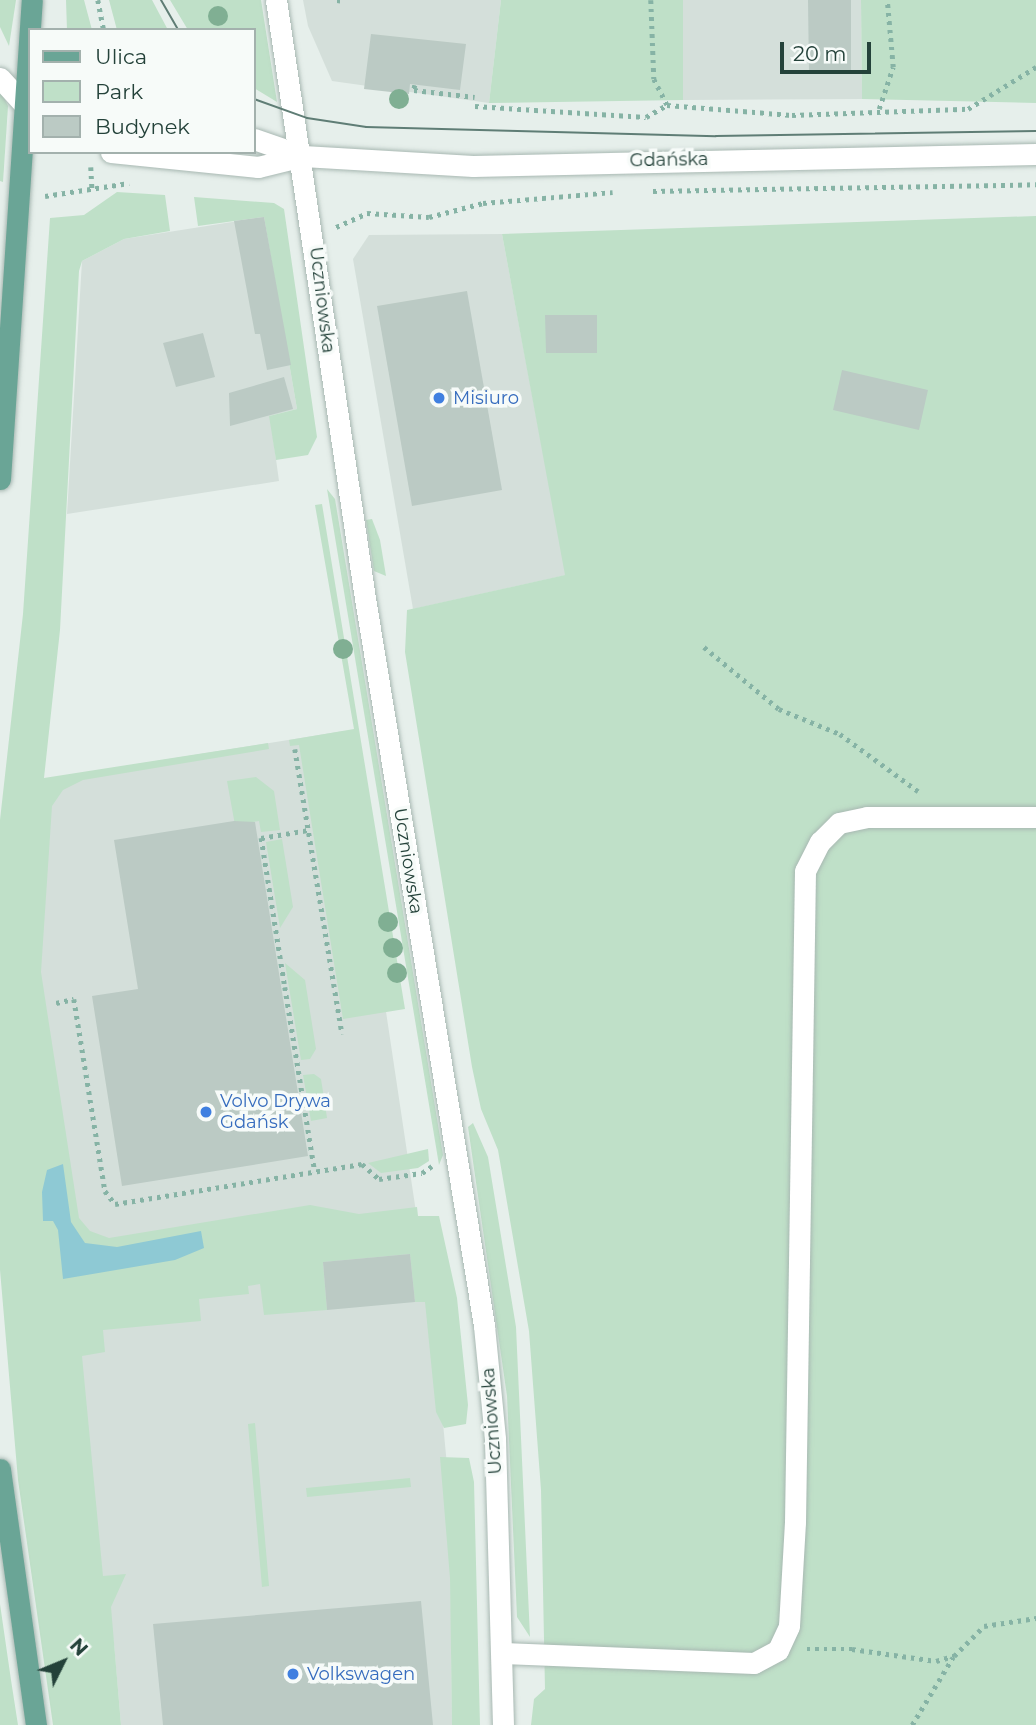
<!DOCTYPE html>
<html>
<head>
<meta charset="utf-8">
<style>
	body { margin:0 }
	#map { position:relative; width:1036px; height:1725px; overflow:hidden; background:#e6efeb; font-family:Montserrat,sans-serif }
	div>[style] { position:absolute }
	.built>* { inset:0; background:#d4dfda }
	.green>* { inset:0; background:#bfe0c8 }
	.water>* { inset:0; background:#8ec9d4 }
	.building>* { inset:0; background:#bbcac4 }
	.path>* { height:4.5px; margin-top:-2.25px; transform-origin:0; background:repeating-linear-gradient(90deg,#86b3a5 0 3.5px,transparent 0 8.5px) }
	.roads { filter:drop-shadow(0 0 2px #a8b8b2) drop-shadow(0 0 2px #a8b8b2) }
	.minor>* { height:21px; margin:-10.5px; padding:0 10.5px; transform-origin:10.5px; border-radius:10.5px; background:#fff }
	.major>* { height:21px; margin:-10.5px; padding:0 10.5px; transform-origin:10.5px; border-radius:10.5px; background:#6aa596 }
	.tram>* { height:2px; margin:-1px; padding:0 1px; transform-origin:1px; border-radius:1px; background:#5f7d75 }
	.trees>* { width:20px; height:20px; margin:-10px; border-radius:50%; background:#80af93 }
	.dots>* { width:19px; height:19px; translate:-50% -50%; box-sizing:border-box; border:4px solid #f7fbf9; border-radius:50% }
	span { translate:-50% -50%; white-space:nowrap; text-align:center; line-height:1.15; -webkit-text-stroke:7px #f7fbf9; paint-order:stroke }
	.street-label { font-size:18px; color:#24423a }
	.shop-label { font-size:18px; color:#366cbe }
	.left { translate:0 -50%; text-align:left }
	.legend { position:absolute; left:28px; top:28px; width:228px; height:126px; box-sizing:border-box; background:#f7fbf9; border:2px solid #a3b1ad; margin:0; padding:9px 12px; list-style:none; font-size:21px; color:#24423a }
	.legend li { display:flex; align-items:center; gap:14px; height:35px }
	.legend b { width:35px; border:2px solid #a3b1ad }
	.north { position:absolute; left:28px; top:1627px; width:70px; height:70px; -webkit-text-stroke:5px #f7fbf9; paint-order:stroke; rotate:47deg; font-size:19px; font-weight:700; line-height:28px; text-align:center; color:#24423a }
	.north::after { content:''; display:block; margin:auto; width:24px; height:32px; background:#24423a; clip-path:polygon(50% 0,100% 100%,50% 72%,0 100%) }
	.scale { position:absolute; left:780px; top:42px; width:91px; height:32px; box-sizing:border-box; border:4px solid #24423a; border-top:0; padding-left:9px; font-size:21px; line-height:24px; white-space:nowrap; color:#24423a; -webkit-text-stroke:5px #f7fbf9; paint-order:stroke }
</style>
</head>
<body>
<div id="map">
	<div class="built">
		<div style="clip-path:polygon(303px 0,501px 0,489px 103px,332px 81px,308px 26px)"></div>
		<div style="clip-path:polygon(683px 0,861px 0,862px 99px,683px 100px)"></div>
		<div style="clip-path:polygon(264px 217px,297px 409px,270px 416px,279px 481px,67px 514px,82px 261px,124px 239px)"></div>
		<div style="clip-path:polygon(502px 234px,566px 575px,413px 609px,353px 259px,369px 235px)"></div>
		<div style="clip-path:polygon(344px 731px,435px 1339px,450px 1497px,452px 1725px,121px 1725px,114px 1644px,35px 1223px,44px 779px)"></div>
	</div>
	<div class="green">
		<div style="clip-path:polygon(0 0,16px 0,9px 46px,0 27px)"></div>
		<div style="clip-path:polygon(66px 0,84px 0,92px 30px,67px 30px)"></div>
		<div style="clip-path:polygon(109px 0,152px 0,168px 30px,117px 30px)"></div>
		<div style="clip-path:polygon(170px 0,261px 0,277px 102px,254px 88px,254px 30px,188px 30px)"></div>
		<div style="clip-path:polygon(501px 0,683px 0,683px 100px,489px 103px)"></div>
		<div style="clip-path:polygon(861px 0,1036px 0,1036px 103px,862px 99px)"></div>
		<div style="clip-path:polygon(0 89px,8px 106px,3px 182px,0 181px)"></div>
		<div style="clip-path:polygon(117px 192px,165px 195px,170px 231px,124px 239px,82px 261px,79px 271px,60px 630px,44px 778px,268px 743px,269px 749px,83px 780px,63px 790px,52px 806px,41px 972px,79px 1218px,90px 1231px,109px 1238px,310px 1205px,359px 1214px,417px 1207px,418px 1216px,439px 1216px,457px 1298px,468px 1405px,466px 1424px,444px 1428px,436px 1412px,425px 1302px,415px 1302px,410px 1254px,323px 1262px,327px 1310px,264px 1315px,260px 1284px,248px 1286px,249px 1294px,199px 1299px,201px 1321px,103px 1330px,105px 1352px,82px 1356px,103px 1576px,126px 1574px,111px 1607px,121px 1725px,53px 1725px,18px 1480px,0 1270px,0 820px,23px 614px,50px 218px,84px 215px)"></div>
		<div style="clip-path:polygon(194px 197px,274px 203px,284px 209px,317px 437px,308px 455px,276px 460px,269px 416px,297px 409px,264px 217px,198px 226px)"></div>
		<div style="clip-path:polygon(1036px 216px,1036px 1725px,531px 1725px,534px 1699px,545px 1689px,541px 1490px,529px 1331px,498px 1150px,481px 1109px,472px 1067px,405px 652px,407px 610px,565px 575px,502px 234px)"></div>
		<div style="clip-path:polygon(327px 489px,335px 499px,443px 1155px,439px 1165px)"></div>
		<div style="clip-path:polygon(322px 504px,405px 1009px,343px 1019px,299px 745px,290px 746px,289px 740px,354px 729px,315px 505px)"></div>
		<div style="clip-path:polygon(372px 519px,380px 540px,386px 576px,374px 571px,366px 520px)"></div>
		<div style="clip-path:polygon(256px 777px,274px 791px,280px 830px,261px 832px,259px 821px,235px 825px,227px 781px)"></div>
		<div style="clip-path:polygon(282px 839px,293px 907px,280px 928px,266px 842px)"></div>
		<div style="clip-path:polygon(285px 963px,305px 980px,316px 1049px,310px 1059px,301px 1060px)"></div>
		<div style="clip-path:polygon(314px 1074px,321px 1079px,327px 1118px,311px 1121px,303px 1075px)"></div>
		<div style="clip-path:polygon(473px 1123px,488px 1157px,516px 1327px,530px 1637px,517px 1617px,507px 1396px,468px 1127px)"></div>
		<div style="clip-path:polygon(428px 1149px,429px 1161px,418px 1168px,381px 1173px,368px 1163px)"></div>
		<div style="clip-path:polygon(255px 1423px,269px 1586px,262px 1587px,248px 1424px)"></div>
		<div style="clip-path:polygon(440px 1457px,469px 1458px,474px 1482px,480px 1725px,452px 1725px,450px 1578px)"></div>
		<div style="clip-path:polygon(410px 1478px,411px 1487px,307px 1497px,306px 1488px)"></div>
		<div style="clip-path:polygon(0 1604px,11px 1680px,18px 1725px,0 1725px)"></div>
	</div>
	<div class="water">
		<div style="clip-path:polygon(63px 1164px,71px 1222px,85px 1243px,117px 1247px,201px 1231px,204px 1248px,175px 1260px,63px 1279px,58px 1230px,53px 1221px,43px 1221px,42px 1192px,47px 1170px)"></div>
	</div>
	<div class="building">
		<div style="clip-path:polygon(808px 0,851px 0,851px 74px,809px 74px)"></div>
		<div style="clip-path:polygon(371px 34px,466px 44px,460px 90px,410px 84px,409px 94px,364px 89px)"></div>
		<div style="clip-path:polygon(264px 217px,291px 365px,267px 370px,260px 334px,255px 334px,234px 221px)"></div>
		<div style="clip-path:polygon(467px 291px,502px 490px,412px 506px,377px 306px)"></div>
		<div style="clip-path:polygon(545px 315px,597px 315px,597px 353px,546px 353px)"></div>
		<div style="clip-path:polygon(203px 333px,215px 377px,176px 387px,163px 343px)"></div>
		<div style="clip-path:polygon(842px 370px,928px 390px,919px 430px,833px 410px)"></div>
		<div style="clip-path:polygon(284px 377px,293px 409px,230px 426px,229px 393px)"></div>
		<div style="clip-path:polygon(234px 821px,255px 822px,308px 1156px,122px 1186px,92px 996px,138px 989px,114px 840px)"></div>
		<div style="clip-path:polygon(410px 1254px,415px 1302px,327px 1310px,323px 1262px)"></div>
		<div style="clip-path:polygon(421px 1601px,433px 1725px,163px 1725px,153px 1624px)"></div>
	</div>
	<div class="path">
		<div style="left:98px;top:0;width:31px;rotate:79deg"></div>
		<div style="left:337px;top:0;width:7px;rotate:8deg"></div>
		<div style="left:651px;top:0;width:79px;rotate:87.8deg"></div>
		<div style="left:654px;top:79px;width:29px;rotate:63deg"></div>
		<div style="left:667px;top:105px;width:125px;rotate:4.6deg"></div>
		<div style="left:792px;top:115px;width:176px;rotate:-2deg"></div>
		<div style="left:968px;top:109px;width:80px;rotate:-31.7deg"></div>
		<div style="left:415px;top:85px;width:5px;rotate:101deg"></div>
		<div style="left:414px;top:90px;width:61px;rotate:6.5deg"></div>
		<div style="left:475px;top:106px;width:171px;rotate:3.7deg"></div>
		<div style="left:646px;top:117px;width:24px;rotate:-30deg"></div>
		<div style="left:879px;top:109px;width:44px;rotate:-71.6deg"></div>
		<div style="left:893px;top:67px;width:67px;rotate:-95.1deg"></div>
		<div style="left:91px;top:167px;width:21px;rotate:87deg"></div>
		<div style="left:653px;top:191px;width:383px;rotate:-1deg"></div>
		<div style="left:45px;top:196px;width:85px;rotate:-8.8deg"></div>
		<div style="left:336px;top:227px;width:34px;rotate:-24deg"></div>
		<div style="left:367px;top:213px;width:62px;rotate:3.7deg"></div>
		<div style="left:429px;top:217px;width:56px;rotate:-14.5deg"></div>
		<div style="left:483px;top:203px;width:130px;rotate:-4.8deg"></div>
		<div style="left:704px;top:647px;width:97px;rotate:39.6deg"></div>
		<div style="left:779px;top:709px;width:66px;rotate:22.3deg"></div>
		<div style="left:840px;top:734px;width:97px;rotate:36.2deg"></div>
		<div style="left:295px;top:749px;width:289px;rotate:80.6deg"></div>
		<div style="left:284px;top:984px;width:148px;rotate:-99deg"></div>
		<div style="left:261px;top:838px;width:49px;rotate:-9.5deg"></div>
		<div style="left:285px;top:987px;width:187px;rotate:80.8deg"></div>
		<div style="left:56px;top:1003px;width:18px;rotate:-13deg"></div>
		<div style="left:74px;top:999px;width:194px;rotate:80.8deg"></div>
		<div style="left:105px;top:1191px;width:16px;rotate:52deg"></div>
		<div style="left:115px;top:1204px;width:250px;rotate:-9.2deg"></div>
		<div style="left:362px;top:1164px;width:23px;rotate:41deg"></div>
		<div style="left:379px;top:1179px;width:43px;rotate:-7.9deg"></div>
		<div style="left:422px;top:1173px;width:12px;rotate:-35deg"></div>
		<div style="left:807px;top:1649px;width:45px"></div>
		<div style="left:852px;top:1649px;width:85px;rotate:8.1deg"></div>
		<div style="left:936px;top:1661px;width:19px;rotate:-16deg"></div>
		<div style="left:954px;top:1656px;width:42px;rotate:-45deg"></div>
		<div style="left:984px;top:1626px;width:53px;rotate:-8.7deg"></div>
		<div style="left:912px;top:1725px;width:79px;rotate:-58.9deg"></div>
	</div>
	<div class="roads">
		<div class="minor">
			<div style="left:276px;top:0;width:599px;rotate:81.54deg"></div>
			<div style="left:364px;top:592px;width:744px;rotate:80.71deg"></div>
			<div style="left:484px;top:1326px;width:114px;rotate:84.4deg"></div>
			<div style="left:495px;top:1439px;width:286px;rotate:88.4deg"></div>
			<div style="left:0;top:78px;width:45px;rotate:47.7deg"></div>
			<div style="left:254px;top:139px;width:52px;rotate:19.1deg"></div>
			<div style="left:303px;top:156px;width:170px;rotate:3.4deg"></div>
			<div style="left:473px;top:166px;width:563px;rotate:-1.22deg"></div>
			<div style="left:111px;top:152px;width:148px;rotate:5.8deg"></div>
			<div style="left:258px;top:167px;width:46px;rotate:-13.7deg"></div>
			<div style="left:503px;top:1653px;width:251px;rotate:2.3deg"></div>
			<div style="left:754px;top:1663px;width:27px;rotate:-28deg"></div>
			<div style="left:778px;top:1650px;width:26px;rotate:-65deg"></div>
			<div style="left:789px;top:1626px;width:104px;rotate:-86.7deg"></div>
			<div style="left:795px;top:1522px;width:651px;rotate:-89.12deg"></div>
			<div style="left:805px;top:871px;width:33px;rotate:-63deg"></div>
			<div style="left:820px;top:842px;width:27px;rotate:-45deg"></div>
			<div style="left:839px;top:823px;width:29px;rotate:-12deg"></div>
			<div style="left:867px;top:817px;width:169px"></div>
		</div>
		<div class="major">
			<div style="left:0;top:479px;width:480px;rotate:-86.2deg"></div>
			<div style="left:0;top:1469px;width:259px;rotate:82deg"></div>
		</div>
	</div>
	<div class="tram">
		<div style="left:161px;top:0;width:34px;rotate:60deg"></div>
		<div style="left:254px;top:99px;width:56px;rotate:19.7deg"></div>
		<div style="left:307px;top:118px;width:60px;rotate:8.7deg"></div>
		<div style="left:366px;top:127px;width:350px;rotate:1.5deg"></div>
		<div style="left:716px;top:136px;width:320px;rotate:-0.9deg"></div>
	</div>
	<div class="trees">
		<div style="left:218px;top:16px"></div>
		<div style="left:399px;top:99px"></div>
		<div style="left:343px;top:649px"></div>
		<div style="left:388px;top:922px"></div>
		<div style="left:393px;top:948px"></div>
		<div style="left:397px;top:973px"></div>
	</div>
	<div class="dots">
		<div style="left:439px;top:398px;background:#3f7fe0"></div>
		<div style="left:206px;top:1112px;background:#3f7fe0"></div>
		<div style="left:293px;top:1674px;background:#3f7fe0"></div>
	</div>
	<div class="street-label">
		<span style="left:669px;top:160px;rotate:-1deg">Gdańska</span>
		<span style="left:322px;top:300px;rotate:83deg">Uczniowska</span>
		<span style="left:408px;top:861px;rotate:81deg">Uczniowska</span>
		<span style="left:492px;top:1421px;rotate:-94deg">Uczniowska</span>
	</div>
	<div class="shop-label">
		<span class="left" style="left:453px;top:398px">Misiuro</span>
		<span class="left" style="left:220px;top:1112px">Volvo Drywa<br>Gdańsk</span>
		<span class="left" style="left:307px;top:1674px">Volkswagen</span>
	</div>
	<ul class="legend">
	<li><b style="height:9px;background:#6aa596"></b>Ulica</li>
	<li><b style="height:19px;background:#bfe0c8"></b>Park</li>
	<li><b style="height:19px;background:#bbcac4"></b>Budynek</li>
	</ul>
	<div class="north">N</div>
	<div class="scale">20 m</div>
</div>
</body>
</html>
